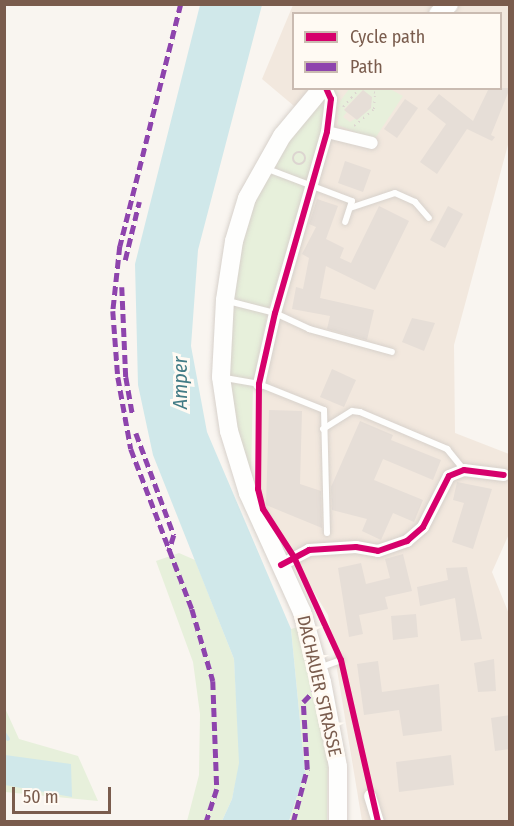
<!DOCTYPE html>
<html>
<head>
<meta charset="utf-8">
<style>
	body { margin:0 }
	#map { position:relative; width:514px; height:826px; overflow:hidden; background:#f9f5f0; font-family:"Fira Sans Condensed",sans-serif }
	div>[style] { position:absolute }
	.residential>* { inset:0; background:#f2e8de }
	.green>* { inset:0; background:#e7f0db }
	.water>* { inset:0; background:#d0e8ea }
	.stream>* { height:4px; margin:-2px; padding:0 2px; transform-origin:2px; border-radius:2px; background:#d0e8ea }
	.building>* { inset:0; background:#e6ded7 }
	.path>* { height:2px; margin-top:-1px; transform-origin:0; background:repeating-linear-gradient(90deg,#dcd5d0 0 1.5px,transparent 0 6px) }
	.path>.ring { margin:-1px; padding:0; box-sizing:content-box; background:none; border:2px solid #dcd5d0; border-radius:50% }
	.roads { filter:drop-shadow(0 0 2px #d7d1cb) drop-shadow(0 0 2px #d7d1cb) }
	.lane>* { height:6px; margin:-3px; padding:0 3px; transform-origin:3px; border-radius:3px; background:#fefefd }
	.street>* { height:12px; margin:-6px; padding:0 6px; transform-origin:6px; border-radius:6px; background:#fefefd }
	.secondary>* { height:18px; margin:-9px; padding:0 9px; transform-origin:9px; border-radius:9px; background:#fefefd }
	.quiet>* { height:4.5px; margin-top:-2.25px; transform-origin:0; background:repeating-linear-gradient(90deg,#8e44ad 0 9px,transparent 0 13.5px) }
	.cycleway>* { height:6px; margin:-3px; padding:0 3px; transform-origin:3px; border-radius:3px; background:#d6006c }
	span { translate:-50% -50%; white-space:nowrap; text-align:center; line-height:1.15; -webkit-text-stroke:6px #fffaf3; paint-order:stroke }
	.street-label { font-size:18px; color:#7a5c4d }
	.water-label { font-size:20px; color:#437c86; font-style:italic }
	.frame { position:absolute; inset:0; border:6px solid #7a5c4d; pointer-events:none }
	.legend { position:absolute; left:292px; top:12px; width:210px; height:78px; box-sizing:border-box; background:#fffaf3; border:2px solid #cabbb1; margin:0; padding:8px 10px; list-style:none; font-size:18px; color:#7a5c4d }
	.legend li { display:flex; align-items:center; gap:12px; height:30px }
	.legend b { width:30px; border:2px solid #cabbb1 }
	.scale { position:absolute; left:12px; top:787px; width:99px; height:27px; box-sizing:border-box; border:3px solid #7a5c4d; border-top:0; padding-left:8px; font-size:18px; line-height:21px; white-space:nowrap; color:#7a5c4d; -webkit-text-stroke:4px #fffaf3; paint-order:stroke }
</style>
</head>
<body>
<div id="map">
	<div class="residential">
		<div style="clip-path:polygon(293px 5px,509px 5px,509px 141px,454px 345px,455px 433px,509px 454px,509px 534px,492px 572px,509px 614px,509px 821px,362px 821px,328px 615px,263px 509px,258px 489px,256px 424px,259px 384px,321px 152px,326px 89px,500px 88px,500px 14px,294px 14px,294px 88px,322px 89px,300px 111px,262px 79px)"></div>
	</div>
	<div class="green">
		<div style="clip-path:polygon(evenodd,349px 89px,390px 89px,403px 96px,374px 140px,338px 125px,338px 104px,349px 89px,363px 90px,371px 108px,350px 122px,343px 117px,347px 112px,344px 109px,363px 90px)"></div>
		<div style="clip-path:polygon(321px 103px,325px 110px,322px 132px,268px 311px,253px 383px,251px 477px,235px 430px,229px 379px,232px 302px,241px 243px,255px 200px,279px 154px)"></div>
		<div style="clip-path:polygon(179px 553px,195px 560px,234px 659px,240px 763px,232px 799px,222px 821px,187px 821px,199px 775px,200px 714px,193px 662px,156px 561px)"></div>
		<div style="clip-path:polygon(302px 626px,328px 759px,327px 821px,289px 822px,305px 772px,291px 629px)"></div>
		<div style="clip-path:polygon(4px 706px,19px 739px,78px 756px,98px 801px,5px 792px)"></div>
	</div>
	<div class="water">
		<div style="clip-path:polygon(200px 5px,262px 5px,198px 250px,191px 346px,207px 432px,291px 629px,305px 772px,289px 821px,222px 821px,232px 799px,239px 763px,234px 659px,153px 455px,138px 385px,135px 264px)"></div>
		<div style="clip-path:polygon(5px 755px,71px 764px,72px 797px,5px 785px)"></div>
	</div>
	<div class="stream">
		<div style="left:4px;top:733px;width:7px;rotate:56deg"></div>
	</div>
	<div class="building">
		<div style="clip-path:polygon(489px 88px,510px 88px,491px 135px,495px 137px,492px 141px,467px 129px,437px 174px,420px 162px,446px 124px,427px 109px,439px 94px,473px 121px)"></div>
		<div style="clip-path:polygon(363px 90px,372px 97px,371px 108px,357px 120px,344px 110px)"></div>
		<div style="clip-path:polygon(405px 99px,418px 108px,397px 138px,384px 129px)"></div>
		<div style="clip-path:polygon(345px 161px,371px 170px,363px 192px,338px 183px)"></div>
		<div style="clip-path:polygon(317px 199px,338px 206px,326px 239px,344px 248px,340px 258px,351px 263px,379px 206px,409px 221px,375px 290px,326px 266px,320px 298px,374px 310px,367px 340px,327px 329px,330px 316px,292px 309px,296px 287px,303px 289px,309px 258px,302px 254px,316px 227px,309px 224px)"></div>
		<div style="clip-path:polygon(448px 206px,463px 214px,445px 248px,430px 240px)"></div>
		<div style="clip-path:polygon(412px 318px,435px 323px,424px 351px,402px 342px)"></div>
		<div style="clip-path:polygon(332px 369px,356px 380px,344px 407px,320px 397px)"></div>
		<div style="clip-path:polygon(269px 410px,302px 411px,300px 484px,321px 491px,322px 528px,266px 505px)"></div>
		<div style="clip-path:polygon(360px 421px,393px 435px,391px 440px,441px 460px,433px 480px,383px 459px,374px 480px,423px 500px,414px 522px,393px 513px,381px 540px,362px 531px,367px 519px,332px 510px,331px 487px)"></div>
		<div style="clip-path:polygon(457px 482px,492px 489px,473px 549px,452px 542px,464px 503px,453px 500px)"></div>
		<div style="clip-path:polygon(403px 554px,412px 591px,385px 597px,388px 609px,359px 615px,363px 634px,349px 637px,338px 568px,361px 563px,366px 584px,390px 578px,385px 559px)"></div>
		<div style="clip-path:polygon(467px 567px,482px 639px,461px 641px,455px 598px,420px 606px,417px 587px,448px 580px,446px 568px)"></div>
		<div style="clip-path:polygon(416px 614px,418px 637px,393px 640px,391px 616px)"></div>
		<div style="clip-path:polygon(494px 659px,496px 691px,478px 692px,474px 663px)"></div>
		<div style="clip-path:polygon(378px 661px,382px 692px,439px 684px,442px 731px,403px 736px,399px 710px,364px 715px,357px 664px)"></div>
		<div style="clip-path:polygon(510px 715px,510px 749px,495px 751px,491px 718px)"></div>
		<div style="clip-path:polygon(451px 755px,454px 785px,399px 792px,396px 762px)"></div>
	</div>
	<div class="path">
		<div style="left:343px;top:107px;width:25px;rotate:-48deg"></div>
		<div style="left:354px;top:126px;width:26px;rotate:-40deg"></div>
		<div style="left:374px;top:109px;width:16px;rotate:-86deg"></div>
		<div style="left:375px;top:93px;width:9px;rotate:-144deg"></div>
		<div class="ring" style="left:293px;top:152px;width:10px;height:10px"></div>
	</div>
	<div class="roads">
		<div class="lane">
			<div style="left:265px;top:168px;width:93px;rotate:20.8deg"></div>
			<div style="left:352px;top:201px;width:22px;rotate:108deg"></div>
			<div style="left:350px;top:208px;width:47px;rotate:-18.4deg"></div>
			<div style="left:395px;top:193px;width:22px;rotate:24deg"></div>
			<div style="left:415px;top:202px;width:21px;rotate:49deg"></div>
			<div style="left:228px;top:301px;width:49px;rotate:14.3deg"></div>
			<div style="left:275px;top:313px;width:38px;rotate:25deg"></div>
			<div style="left:309px;top:329px;width:86px;rotate:15.5deg"></div>
			<div style="left:225px;top:378px;width:35px;rotate:10deg"></div>
			<div style="left:259px;top:384px;width:70px;rotate:21.8deg"></div>
			<div style="left:324px;top:410px;width:123px;rotate:88.6deg"></div>
			<div style="left:323px;top:429px;width:34px;rotate:-32deg"></div>
			<div style="left:352px;top:411px;width:8px;rotate:7deg"></div>
			<div style="left:360px;top:412px;width:95px;rotate:23deg"></div>
			<div style="left:447px;top:449px;width:27px;rotate:51deg"></div>
			<div style="left:319px;top:668px;width:23px;rotate:-20deg"></div>
		</div>
		<div class="street">
			<div style="left:327px;top:132px;width:46px;rotate:13.7deg"></div>
			<div style="left:259px;top:384px;width:73px;rotate:-77.3deg"></div>
			<div style="left:275px;top:313px;width:188px;rotate:-74deg"></div>
			<div style="left:327px;top:132px;width:33px;rotate:-83deg"></div>
			<div style="left:331px;top:99px;width:12px;rotate:-114deg"></div>
			<div style="left:281px;top:565px;width:32px;rotate:-28deg"></div>
			<div style="left:309px;top:550px;width:47px;rotate:-3.7deg"></div>
			<div style="left:356px;top:547px;width:22px;rotate:10deg"></div>
			<div style="left:378px;top:551px;width:31px;rotate:-19deg"></div>
			<div style="left:407px;top:541px;width:21px;rotate:-41deg"></div>
			<div style="left:423px;top:527px;width:57px;rotate:-63deg"></div>
			<div style="left:449px;top:476px;width:16px;rotate:-22deg"></div>
			<div style="left:464px;top:470px;width:40px;rotate:7.1deg"></div>
			<div style="left:370px;top:796px;width:27px;rotate:73deg"></div>
		</div>
		<div class="secondary">
			<div style="left:438px;top:14px;width:15px;rotate:-42deg"></div>
			<div style="left:322px;top:88px;width:62px;rotate:129.8deg"></div>
			<div style="left:282px;top:136px;width:71px;rotate:119.4deg"></div>
			<div style="left:247px;top:198px;width:45px;rotate:106.8deg"></div>
			<div style="left:234px;top:241px;width:60px;rotate:98.7deg"></div>
			<div style="left:225px;top:300px;width:77px;rotate:93deg"></div>
			<div style="left:221px;top:377px;width:55px;rotate:81.6deg"></div>
			<div style="left:229px;top:431px;width:65px;rotate:73deg"></div>
			<div style="left:248px;top:493px;width:131px;rotate:65.6deg"></div>
			<div style="left:302px;top:612px;width:73px;rotate:74.1deg"></div>
			<div style="left:322px;top:682px;width:86px;rotate:79.3deg"></div>
			<div style="left:338px;top:767px;width:55px;rotate:90deg"></div>
		</div>
	</div>
	<div class="quiet">
		<div style="left:181px;top:4px;width:250px;rotate:104.1deg"></div>
		<div style="left:120px;top:246px;width:65px;rotate:96.1deg"></div>
		<div style="left:113px;top:311px;width:66px;rotate:85.7deg"></div>
		<div style="left:118px;top:377px;width:73px;rotate:79.8deg"></div>
		<div style="left:131px;top:449px;width:171px;rotate:69.1deg"></div>
		<div style="left:192px;top:609px;width:75px;rotate:73.7deg"></div>
		<div style="left:213px;top:681px;width:108px;rotate:87.9deg"></div>
		<div style="left:217px;top:789px;width:35px;rotate:108deg"></div>
		<div style="left:125px;top:260px;width:60px;rotate:-76.4deg"></div>
		<div style="left:122px;top:287px;width:90px;rotate:87.5deg"></div>
		<div style="left:126px;top:377px;width:39px;rotate:80deg"></div>
		<div style="left:136px;top:433px;width:109px;rotate:69.6deg"></div>
		<div style="left:174px;top:535px;width:17px;rotate:107deg"></div>
		<div style="left:293px;top:822px;width:55px;rotate:-75.2deg"></div>
		<div style="left:307px;top:769px;width:67px;rotate:-93.4deg"></div>
		<div style="left:303px;top:702px;width:28px;rotate:-46deg"></div>
	</div>
	<div class="cycleway">
		<div style="left:326px;top:88px;width:12px;rotate:66deg"></div>
		<div style="left:331px;top:99px;width:33px;rotate:97deg"></div>
		<div style="left:327px;top:132px;width:188px;rotate:106deg"></div>
		<div style="left:275px;top:313px;width:73px;rotate:102.7deg"></div>
		<div style="left:259px;top:384px;width:105px;rotate:90.5deg"></div>
		<div style="left:258px;top:489px;width:21px;rotate:76deg"></div>
		<div style="left:263px;top:509px;width:57px;rotate:57.1deg"></div>
		<div style="left:294px;top:557px;width:113px;rotate:65.5deg"></div>
		<div style="left:341px;top:660px;width:166px;rotate:77.1deg"></div>
		<div style="left:281px;top:565px;width:32px;rotate:-28deg"></div>
		<div style="left:309px;top:550px;width:47px;rotate:-3.7deg"></div>
		<div style="left:356px;top:547px;width:22px;rotate:10deg"></div>
		<div style="left:378px;top:551px;width:31px;rotate:-19deg"></div>
		<div style="left:407px;top:541px;width:21px;rotate:-41deg"></div>
		<div style="left:423px;top:527px;width:57px;rotate:-63deg"></div>
		<div style="left:449px;top:476px;width:16px;rotate:-22deg"></div>
		<div style="left:464px;top:470px;width:40px;rotate:7.1deg"></div>
	</div>
	<div class="street-label">
		<span style="left:319px;top:686px;rotate:77deg">DACHAUER STRASSE</span>
	</div>
	<div class="water-label">
		<span style="left:180px;top:383px;rotate:-90deg">Amper</span>
	</div>
	<div class="frame"></div>
	<ul class="legend">
	<li><b style="height:8px;background:#d6006c"></b>Cycle path</li>
	<li><b style="height:8px;background:#8e44ad"></b>Path</li>
	</ul>
	<div class="scale">50 m</div>
</div>
</body>
</html>
